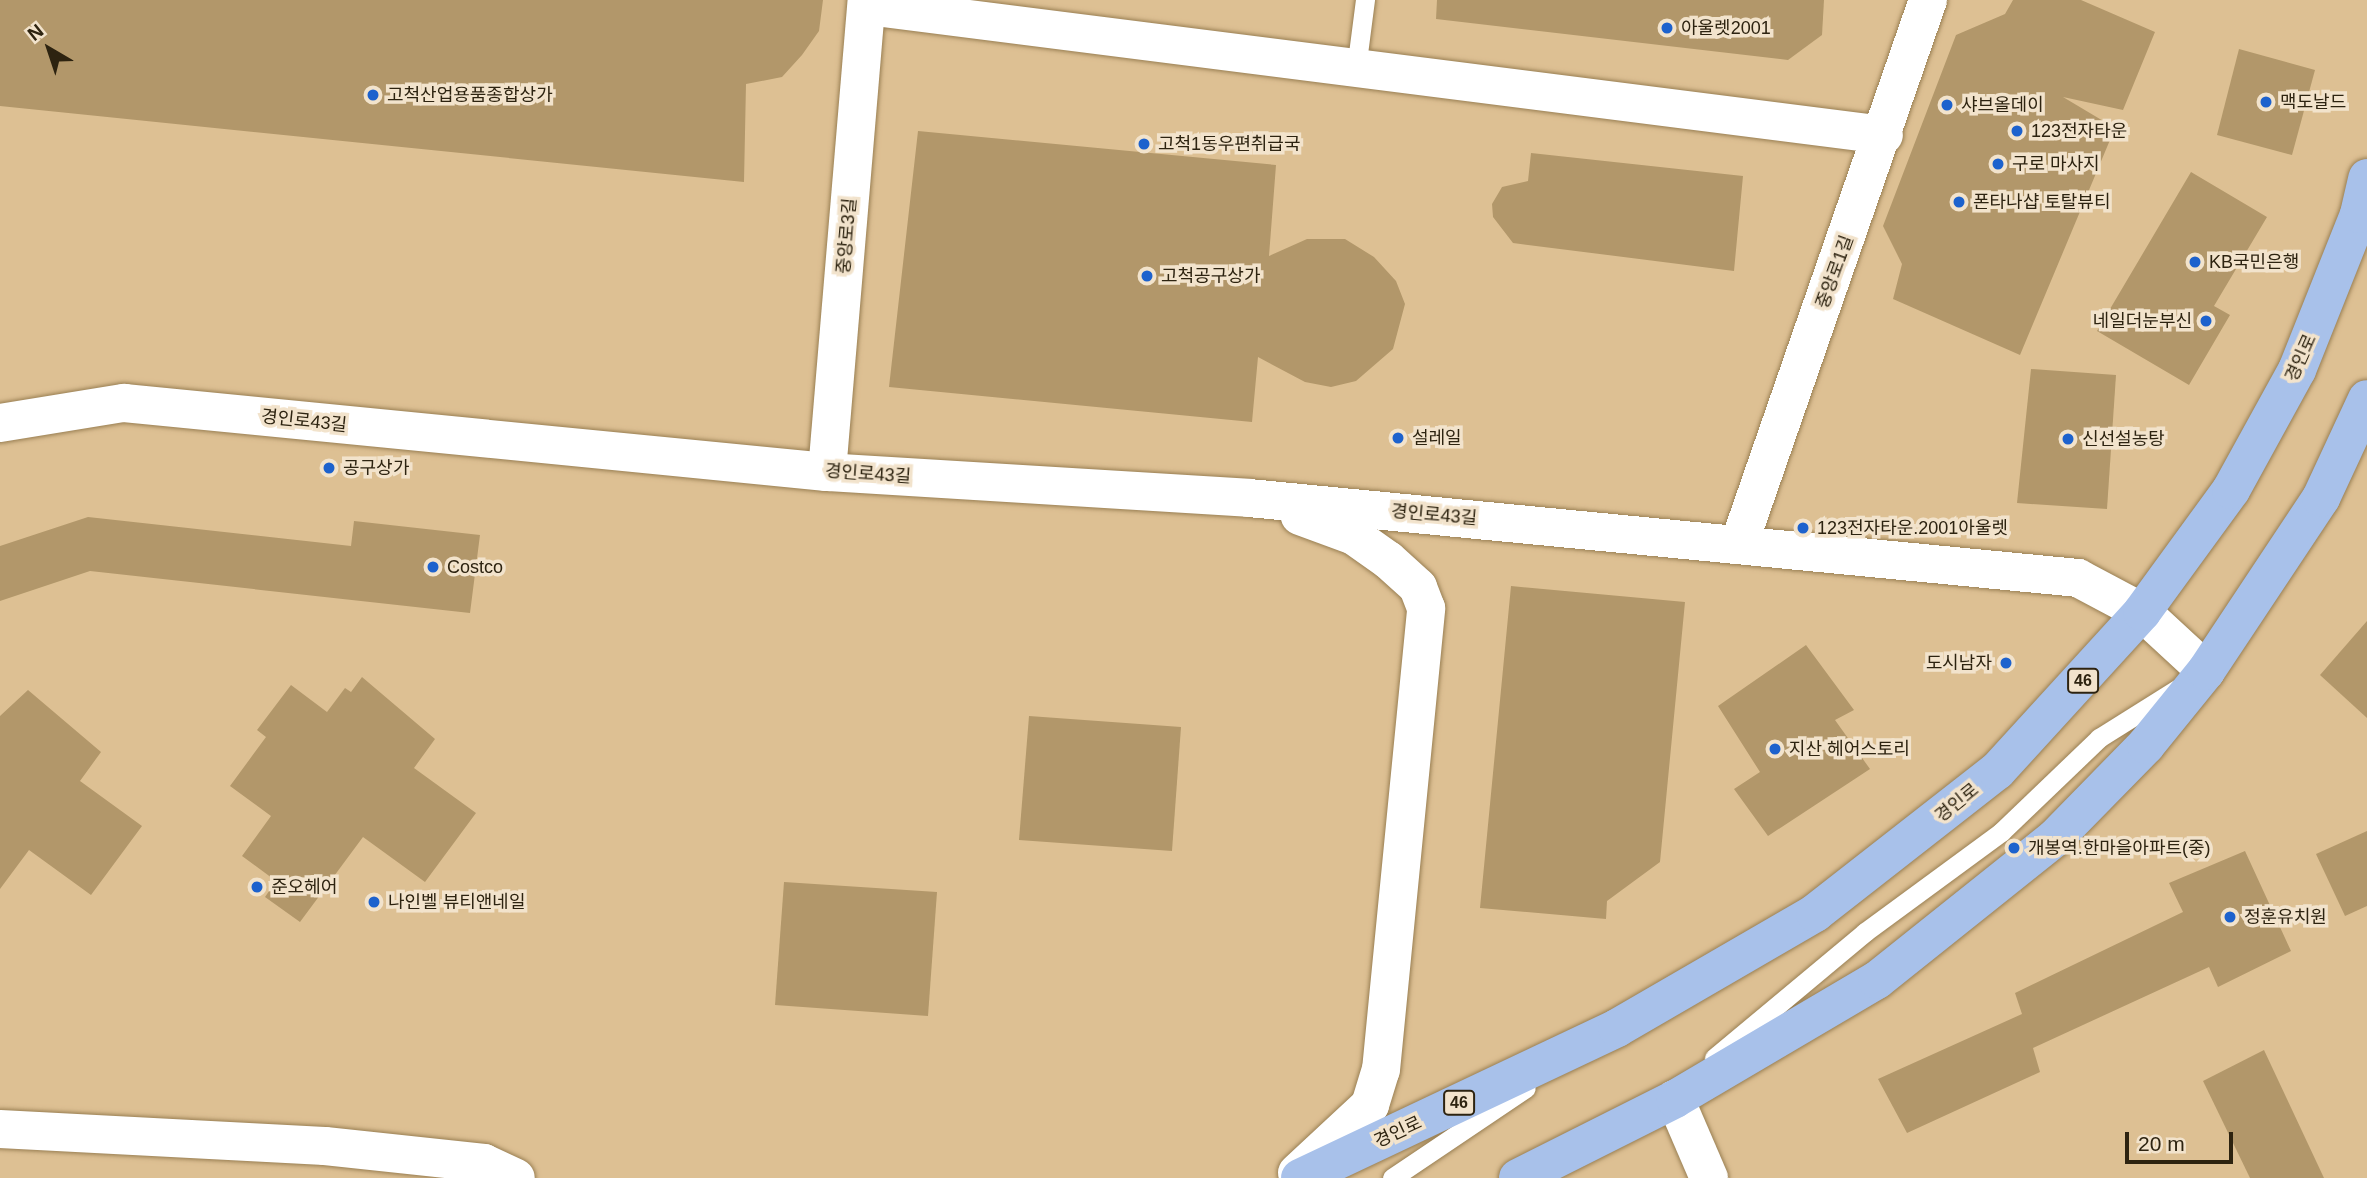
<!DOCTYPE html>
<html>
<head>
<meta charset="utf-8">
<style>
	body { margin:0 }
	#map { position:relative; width:2367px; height:1178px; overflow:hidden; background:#ddc093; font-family:Arial,"Noto Sans KR",sans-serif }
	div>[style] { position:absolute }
	.building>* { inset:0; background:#b2976a }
	.roads { filter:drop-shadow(0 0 2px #997f53) drop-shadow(0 0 2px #997f53) }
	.lane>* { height:19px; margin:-9.5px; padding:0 9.5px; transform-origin:9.5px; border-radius:9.5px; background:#fff }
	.street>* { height:38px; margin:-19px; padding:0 19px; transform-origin:19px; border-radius:19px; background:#fff }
	.primary>* { height:38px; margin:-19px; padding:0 19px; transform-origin:19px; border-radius:19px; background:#a8c1ea }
	.dots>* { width:19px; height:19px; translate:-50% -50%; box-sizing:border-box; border:4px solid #f2e3cc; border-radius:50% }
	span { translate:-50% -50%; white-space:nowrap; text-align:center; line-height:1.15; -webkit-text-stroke:7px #f2e3cc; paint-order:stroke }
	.shield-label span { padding:2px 5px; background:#f2e3cc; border:2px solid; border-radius:5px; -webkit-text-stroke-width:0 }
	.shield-label { font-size:16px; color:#2d2310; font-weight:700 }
	.poi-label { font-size:18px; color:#2d2310 }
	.left { translate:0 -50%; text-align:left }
	.right { translate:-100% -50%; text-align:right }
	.street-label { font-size:18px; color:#2d2310 }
	.north { position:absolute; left:14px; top:14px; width:70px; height:70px; -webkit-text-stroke:5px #f2e3cc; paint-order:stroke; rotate:321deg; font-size:19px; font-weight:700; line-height:28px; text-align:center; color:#2d2310 }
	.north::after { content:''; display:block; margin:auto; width:24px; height:32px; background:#2d2310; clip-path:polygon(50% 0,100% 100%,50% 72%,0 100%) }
	.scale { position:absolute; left:2125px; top:1132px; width:108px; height:32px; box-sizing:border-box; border:4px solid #2d2310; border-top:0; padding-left:9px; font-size:21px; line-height:24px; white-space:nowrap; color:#2d2310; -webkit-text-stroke:5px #f2e3cc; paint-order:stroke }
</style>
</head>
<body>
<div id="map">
	<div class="building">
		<div style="clip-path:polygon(0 0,823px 0,819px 31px,802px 55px,782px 77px,746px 84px,744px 182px,0 106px)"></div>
		<div style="clip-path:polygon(1437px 0,1824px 0,1822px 35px,1788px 60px,1436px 19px)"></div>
		<div style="clip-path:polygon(2013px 0,2081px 0,2155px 32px,2123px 110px,2063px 97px,2115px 128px,2020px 355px,1893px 299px,1902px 264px,1883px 226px,1956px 35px,2005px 14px)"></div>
		<div style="clip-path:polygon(2239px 49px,2315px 70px,2292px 155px,2217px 135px)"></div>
		<div style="clip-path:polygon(918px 131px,1276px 165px,1269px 256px,1307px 239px,1345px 239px,1374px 257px,1396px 281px,1405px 304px,1393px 349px,1356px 381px,1331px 387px,1305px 382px,1258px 357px,1252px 422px,889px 387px)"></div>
		<div style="clip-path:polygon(1531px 153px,1743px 176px,1734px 271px,1513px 243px,1493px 217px,1492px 204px,1502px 187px,1528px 181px)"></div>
		<div style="clip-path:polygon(2191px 172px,2267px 217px,2214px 306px,2230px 315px,2189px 385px,2097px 331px)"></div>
		<div style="clip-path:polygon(2031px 369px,2116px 375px,2107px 509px,2017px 503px)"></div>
		<div style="clip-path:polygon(88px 517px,351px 546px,354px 521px,480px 535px,470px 613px,90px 571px,0 601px,0 546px)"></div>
		<div style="clip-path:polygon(1511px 586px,1685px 602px,1660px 862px,1607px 901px,1606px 919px,1480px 908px)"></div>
		<div style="clip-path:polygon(2367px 621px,2367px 718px,2320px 675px)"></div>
		<div style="clip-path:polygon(1806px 645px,1854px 710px,1835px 720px,1870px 769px,1768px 836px,1734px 789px,1760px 772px,1718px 706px)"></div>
		<div style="clip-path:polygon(362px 677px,435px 739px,414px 768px,476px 813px,425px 882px,363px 837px,300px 922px,265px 897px,276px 881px,242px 856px,271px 816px,230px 786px,266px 737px,257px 730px,291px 685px,327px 712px,345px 688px,351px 692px)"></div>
		<div style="clip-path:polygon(28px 690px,101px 752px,80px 781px,142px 826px,91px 895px,29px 850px,0 889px,0 716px)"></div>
		<div style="clip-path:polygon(1029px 716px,1181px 727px,1172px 851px,1019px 840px)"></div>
		<div style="clip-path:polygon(2367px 831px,2367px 906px,2345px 916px,2316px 854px)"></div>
		<div style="clip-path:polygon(2245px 851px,2291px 951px,2218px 987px,2209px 967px,2033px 1048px,2040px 1072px,1907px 1133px,1878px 1079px,2022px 1014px,2015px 993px,2183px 912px,2169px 883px)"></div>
		<div style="clip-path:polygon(784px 882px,937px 892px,928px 1016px,775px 1005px)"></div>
		<div style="clip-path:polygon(2264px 1050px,2324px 1178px,2250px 1178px,2203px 1081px)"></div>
	</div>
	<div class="roads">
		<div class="lane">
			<div style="left:1356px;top:69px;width:70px;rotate:-82.6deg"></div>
			<div style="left:1714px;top:1058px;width:197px;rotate:-39.8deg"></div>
			<div style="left:1865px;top:932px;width:169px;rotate:-36.3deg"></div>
			<div style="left:2001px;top:832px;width:136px;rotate:-43.8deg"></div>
			<div style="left:2099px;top:738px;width:92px;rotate:-32.1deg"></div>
			<div style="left:1392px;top:1178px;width:161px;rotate:-33.9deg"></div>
		</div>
		<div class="street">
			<div style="left:867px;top:6px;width:1025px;rotate:7.23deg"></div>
			<div style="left:0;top:423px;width:126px;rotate:-9.2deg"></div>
			<div style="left:124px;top:403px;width:706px;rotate:5.61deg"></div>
			<div style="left:827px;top:472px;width:423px;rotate:3.5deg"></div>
			<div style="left:1249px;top:498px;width:833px;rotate:5.51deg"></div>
			<div style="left:2078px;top:578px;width:72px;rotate:28deg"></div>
			<div style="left:2142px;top:612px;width:87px;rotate:42.7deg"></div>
			<div style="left:827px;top:472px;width:474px;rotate:-85.2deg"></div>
			<div style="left:1739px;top:544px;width:576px;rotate:-70.84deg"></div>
			<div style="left:1675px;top:1099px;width:86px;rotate:66.7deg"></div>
			<div style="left:0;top:1129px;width:325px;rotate:3deg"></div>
			<div style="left:325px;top:1146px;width:160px;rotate:6.1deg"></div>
			<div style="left:484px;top:1163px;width:35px;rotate:25deg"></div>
			<div style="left:1297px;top:1173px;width:100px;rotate:-43deg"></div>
			<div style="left:1370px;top:1105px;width:37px;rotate:-73deg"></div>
			<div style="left:1381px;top:1070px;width:464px;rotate:-84.4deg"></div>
			<div style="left:1426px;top:608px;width:22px;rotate:-111deg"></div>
			<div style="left:1418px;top:587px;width:40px;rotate:-138deg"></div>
			<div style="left:1388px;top:560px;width:42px;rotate:-144.8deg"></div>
			<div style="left:1354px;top:536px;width:58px;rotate:-159.7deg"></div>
		</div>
		<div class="primary">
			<div style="left:1300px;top:1178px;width:351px;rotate:-25.3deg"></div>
			<div style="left:1617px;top:1028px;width:229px;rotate:-30.1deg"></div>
			<div style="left:1815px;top:913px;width:231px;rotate:-38deg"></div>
			<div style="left:1997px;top:771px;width:215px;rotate:-47.6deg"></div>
			<div style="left:2142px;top:612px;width:151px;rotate:-53.9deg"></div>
			<div style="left:2231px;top:490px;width:137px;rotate:-61.2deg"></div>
			<div style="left:2297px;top:370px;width:168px;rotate:-68.3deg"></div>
			<div style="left:2359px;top:214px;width:37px;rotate:-77deg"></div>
			<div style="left:1518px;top:1178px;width:176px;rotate:-26.7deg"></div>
			<div style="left:1675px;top:1099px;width:234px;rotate:-30.5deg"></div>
			<div style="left:1877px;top:980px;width:228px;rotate:-38.6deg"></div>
			<div style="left:2055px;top:838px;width:130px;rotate:-45.6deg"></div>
			<div style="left:2146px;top:745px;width:95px;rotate:-51deg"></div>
			<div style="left:2206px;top:671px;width:208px;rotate:-56.4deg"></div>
			<div style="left:2321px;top:498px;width:109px;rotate:-65.1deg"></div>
		</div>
	</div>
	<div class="dots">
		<div style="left:1667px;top:28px;background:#1d62cd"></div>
		<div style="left:373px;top:95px;background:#1d62cd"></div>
		<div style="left:2266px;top:102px;background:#1d62cd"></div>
		<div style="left:1947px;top:105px;background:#1d62cd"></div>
		<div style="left:2017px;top:131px;background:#1d62cd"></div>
		<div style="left:1144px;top:144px;background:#1d62cd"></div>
		<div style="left:1998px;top:164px;background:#1d62cd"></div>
		<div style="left:1959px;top:202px;background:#1d62cd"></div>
		<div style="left:2195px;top:262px;background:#1d62cd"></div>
		<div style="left:1147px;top:276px;background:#1d62cd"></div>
		<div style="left:2206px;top:321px;background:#1d62cd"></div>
		<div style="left:1398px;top:438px;background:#1d62cd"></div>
		<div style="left:2068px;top:439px;background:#1d62cd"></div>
		<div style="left:329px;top:468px;background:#1d62cd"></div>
		<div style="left:1803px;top:528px;background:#1d62cd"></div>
		<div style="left:433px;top:567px;background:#1d62cd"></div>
		<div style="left:2006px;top:663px;background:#1d62cd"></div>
		<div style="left:1775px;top:749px;background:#1d62cd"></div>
		<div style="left:2014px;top:848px;background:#1d62cd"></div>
		<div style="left:257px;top:887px;background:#1d62cd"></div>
		<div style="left:374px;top:902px;background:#1d62cd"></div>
		<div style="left:2230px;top:917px;background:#1d62cd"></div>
	</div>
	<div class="shield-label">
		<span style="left:2083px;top:681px">46</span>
		<span style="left:1459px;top:1103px">46</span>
	</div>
	<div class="poi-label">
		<span class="left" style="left:1681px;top:28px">아울렛2001</span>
		<span class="left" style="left:387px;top:95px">고척산업용품종합상가</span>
		<span class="left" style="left:2280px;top:102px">맥도날드</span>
		<span class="left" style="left:1961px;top:105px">샤브올데이</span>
		<span class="left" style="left:2031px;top:131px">123전자타운</span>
		<span class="left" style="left:1158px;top:144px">고척1동우편취급국</span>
		<span class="left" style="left:2012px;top:164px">구로 마사지</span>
		<span class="left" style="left:1973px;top:202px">폰타나샵 토탈뷰티</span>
		<span class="left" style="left:2209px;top:262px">KB국민은행</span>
		<span class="left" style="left:1161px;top:276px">고척공구상가</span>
		<span class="right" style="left:2192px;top:321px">네일더눈부신</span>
		<span class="left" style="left:1412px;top:438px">설레일</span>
		<span class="left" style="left:2082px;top:439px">신선설농탕</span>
		<span class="left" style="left:343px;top:468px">공구상가</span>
		<span class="left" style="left:1817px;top:528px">123전자타운.2001아울렛</span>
		<span class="left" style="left:447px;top:567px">Costco</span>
		<span class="right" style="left:1992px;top:663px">도시남자</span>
		<span class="left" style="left:1789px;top:749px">지산 헤어스토리</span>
		<span class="left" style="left:2028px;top:848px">개봉역.한마을아파트(중)</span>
		<span class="left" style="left:271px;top:887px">준오헤어</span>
		<span class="left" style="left:388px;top:902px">나인벨 뷰티앤네일</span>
		<span class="left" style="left:2244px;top:917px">정훈유치원</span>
	</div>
	<div class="street-label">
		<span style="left:847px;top:236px;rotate:-85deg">중앙로3길</span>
		<span style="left:1835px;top:272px;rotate:-70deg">중앙로1길</span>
		<span style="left:2301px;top:358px;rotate:-66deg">경인로</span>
		<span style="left:304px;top:421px;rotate:6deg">경인로43길</span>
		<span style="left:868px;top:474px;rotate:4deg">경인로43길</span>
		<span style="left:1434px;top:515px;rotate:5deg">경인로43길</span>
		<span style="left:1957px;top:803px;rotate:-39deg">경인로</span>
		<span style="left:1398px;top:1132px;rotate:-25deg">경인로</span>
	</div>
	<div class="north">N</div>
	<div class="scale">20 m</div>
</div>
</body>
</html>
